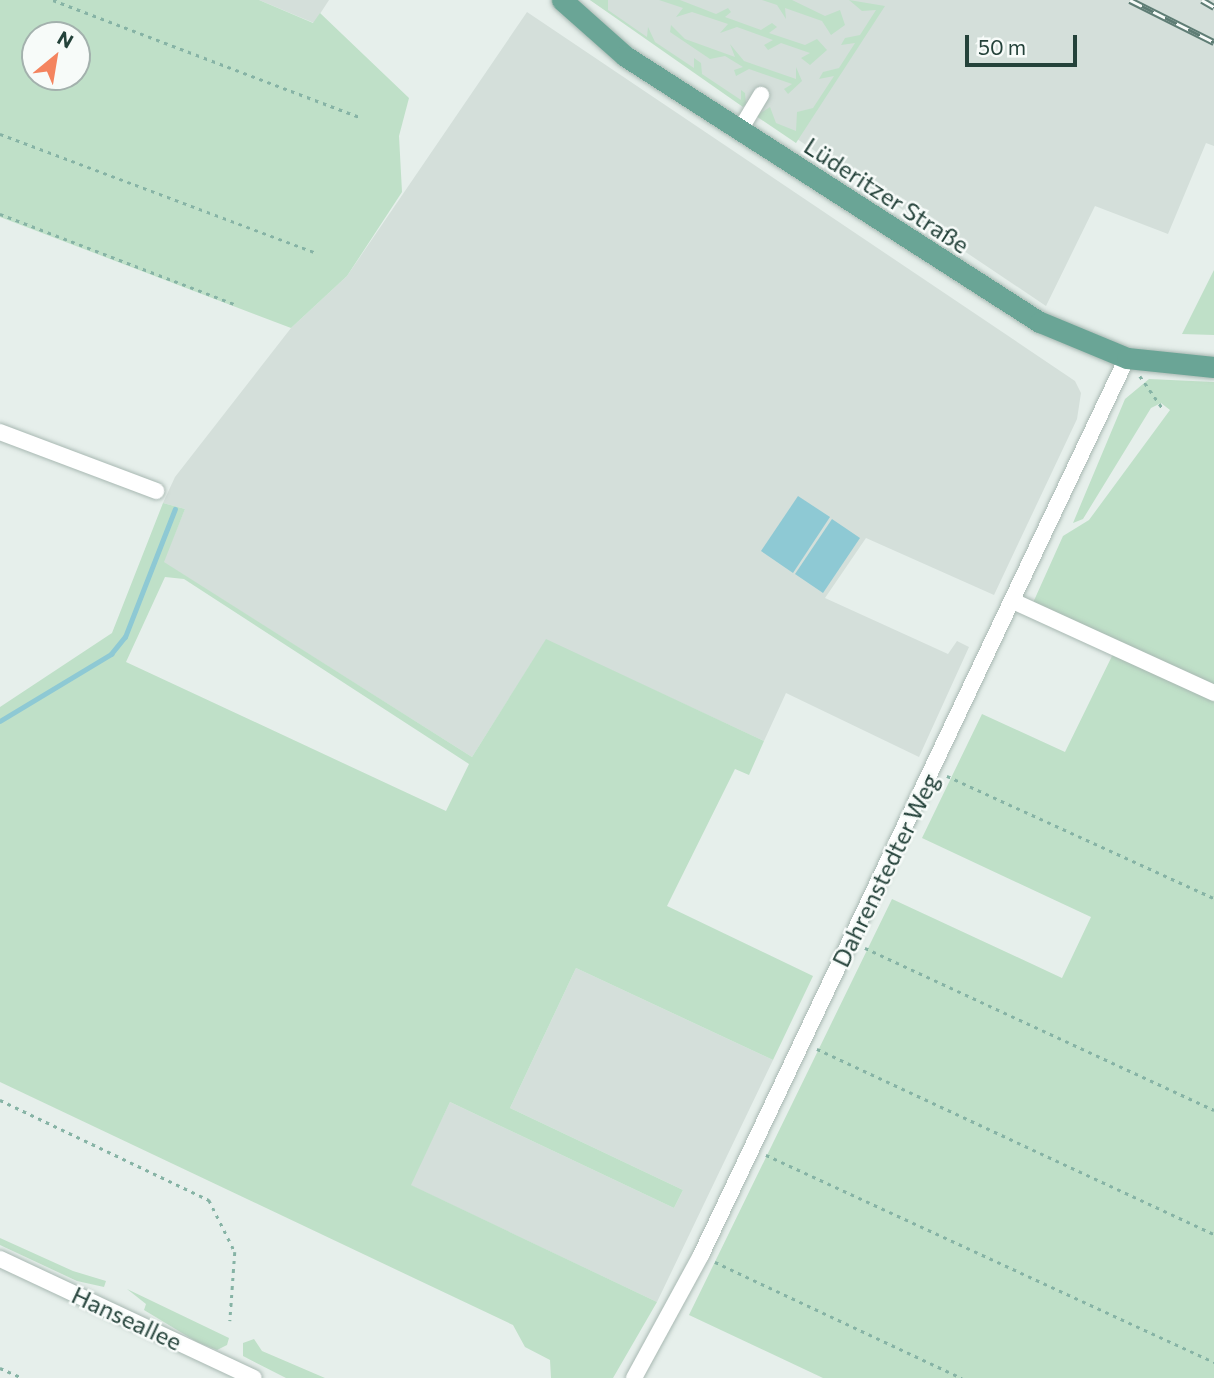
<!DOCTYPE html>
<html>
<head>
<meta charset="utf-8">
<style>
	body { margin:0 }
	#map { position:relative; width:1214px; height:1378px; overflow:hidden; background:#e6efeb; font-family:Commissioner,sans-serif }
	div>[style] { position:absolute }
	.built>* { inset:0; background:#d4dfda }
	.green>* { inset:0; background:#bfe0c8 }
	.water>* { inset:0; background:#8ec9d4 }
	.stream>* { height:4.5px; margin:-2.25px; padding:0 2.25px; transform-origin:2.25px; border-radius:2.25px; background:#8ec9d4 }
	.path>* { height:2.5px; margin-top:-1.25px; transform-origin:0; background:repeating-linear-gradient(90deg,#86b3a5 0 3.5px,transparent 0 8.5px) }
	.roads { filter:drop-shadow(0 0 2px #a8b8b2) drop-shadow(0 0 2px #a8b8b2) }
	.minor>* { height:16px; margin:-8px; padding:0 8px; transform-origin:8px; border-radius:8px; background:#fff }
	.major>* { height:21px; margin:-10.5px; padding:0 10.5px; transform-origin:10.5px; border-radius:10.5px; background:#6aa596 }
	.rail>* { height:7px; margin-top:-3.5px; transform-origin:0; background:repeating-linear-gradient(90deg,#f7fbf9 0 13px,#5f7d75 0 26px); box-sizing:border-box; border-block:2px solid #5f7d75 }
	span { translate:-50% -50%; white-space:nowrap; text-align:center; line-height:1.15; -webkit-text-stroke:5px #f7fbf9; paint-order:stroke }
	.street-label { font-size:24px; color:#24423a }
	.north { position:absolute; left:21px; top:21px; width:70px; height:70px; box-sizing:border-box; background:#f7fbf9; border:2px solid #a3b1ad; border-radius:50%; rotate:30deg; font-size:19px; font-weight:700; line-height:28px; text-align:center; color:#24423a }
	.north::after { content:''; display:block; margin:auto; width:24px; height:32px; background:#f4845f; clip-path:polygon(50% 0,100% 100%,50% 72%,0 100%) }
	.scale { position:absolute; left:965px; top:35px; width:112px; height:32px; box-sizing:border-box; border:4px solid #24423a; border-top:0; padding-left:9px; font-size:21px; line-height:24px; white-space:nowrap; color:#24423a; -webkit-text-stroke:5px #f7fbf9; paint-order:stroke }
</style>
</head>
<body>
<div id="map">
	<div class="built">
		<div style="clip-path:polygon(259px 0,329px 0,314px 23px)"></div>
		<div style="clip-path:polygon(590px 0,1214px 0,1214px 146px,1206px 143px,1168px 234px,1095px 206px,1046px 306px)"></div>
		<div style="clip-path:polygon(527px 12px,1075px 381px,1081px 393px,1077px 419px,994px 595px,866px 538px,825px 598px,948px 654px,957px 641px,969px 647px,919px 757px,786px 693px,764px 741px,546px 640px,472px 757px,163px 562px,185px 509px,163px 503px,175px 477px,291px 328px,347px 276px)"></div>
		<div style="clip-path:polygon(576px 968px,773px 1060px,657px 1302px,410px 1185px,450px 1102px,674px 1208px,683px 1190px,510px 1108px)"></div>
	</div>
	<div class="green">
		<div style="clip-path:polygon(evenodd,0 0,259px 0,313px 23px,320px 13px,409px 98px,399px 136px,402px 192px,347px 276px,291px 328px,0 217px,0 0,77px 35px,77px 77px,35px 77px,35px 35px,77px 35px)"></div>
		<div style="clip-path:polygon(590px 0,608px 0,608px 10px,647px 37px,648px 27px,655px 42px,694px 68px,694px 58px,701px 63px,702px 74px,741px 100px,741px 90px,745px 93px,746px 104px,743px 107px)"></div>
		<div style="clip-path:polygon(659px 0,680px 0,716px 14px,728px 8px,731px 12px,725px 17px,761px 30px,772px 23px,777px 27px,769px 33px,805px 45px,817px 39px,827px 50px,810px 65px,801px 58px,810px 53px,781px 43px,768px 50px,764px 45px,773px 40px,737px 27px,720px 33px,728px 24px,692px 12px,676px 17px,683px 8px)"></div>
		<div style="clip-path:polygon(762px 0,792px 0,825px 16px,840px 10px,845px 25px,831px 35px,822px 21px,785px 8px,786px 19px,777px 5px)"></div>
		<div style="clip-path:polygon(849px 0,885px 6px,796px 143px,756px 116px,770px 107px,776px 123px,796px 131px,797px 112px,813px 108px,834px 76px,819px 79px,823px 72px,839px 68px,855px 43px,841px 45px,845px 38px,860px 35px,876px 10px,862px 11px)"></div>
		<div style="clip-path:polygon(671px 25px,685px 39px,735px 57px,730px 44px,744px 61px,796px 79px,796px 67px,802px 81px,788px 94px,784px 89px,792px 84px,749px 69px,736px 76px,734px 70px,743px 67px,725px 56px,710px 59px,670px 32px)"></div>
		<div style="clip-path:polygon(1214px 270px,1214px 335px,1182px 334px)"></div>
		<div style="clip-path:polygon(1149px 379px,1214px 382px,1214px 690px,1032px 605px,1063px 536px,1089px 520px,1170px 410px,1161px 403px,1151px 408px,1083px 519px,1073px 523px,1125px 399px)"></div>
		<div style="clip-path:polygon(evenodd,163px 503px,185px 509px,164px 562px,472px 757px,546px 639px,764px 741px,749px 775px,735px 769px,667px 906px,813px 976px,773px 1060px,576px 968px,510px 1108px,683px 1190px,674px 1208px,450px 1102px,411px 1185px,657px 1302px,613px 1378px,551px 1378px,550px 1360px,525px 1347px,513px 1325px,0 1082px,0 707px,112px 633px,163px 503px,165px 577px,184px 579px,469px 764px,446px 811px,126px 662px,165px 577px)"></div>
		<div style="clip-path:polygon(1113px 654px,1214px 698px,1214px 1378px,823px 1378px,689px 1315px,892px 899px,1062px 978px,1091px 917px,922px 838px,982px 714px,1065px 752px)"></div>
		<div style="clip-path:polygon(0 1238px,73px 1271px,106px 1281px,104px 1287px,77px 1281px,0 1245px)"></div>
		<div style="clip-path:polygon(127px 1289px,229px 1338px,227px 1345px,217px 1350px,197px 1342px,144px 1310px,146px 1304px)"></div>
		<div style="clip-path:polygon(254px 1339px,262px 1351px,325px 1378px,286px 1378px,243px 1356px,243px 1343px)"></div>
	</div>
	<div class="water">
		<div style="clip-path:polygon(798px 496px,830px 517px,793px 573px,761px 551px)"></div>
		<div style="clip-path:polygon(832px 519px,860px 538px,823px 593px,795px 574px)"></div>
	</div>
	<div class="stream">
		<div style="left:0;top:721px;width:130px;rotate:-31.1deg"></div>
		<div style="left:111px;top:654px;width:22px;rotate:-51deg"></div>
		<div style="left:125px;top:637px;width:137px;rotate:-68.7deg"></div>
	</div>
	<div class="path">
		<div style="left:53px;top:0;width:328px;rotate:20.9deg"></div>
		<div style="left:0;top:134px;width:338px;rotate:20.6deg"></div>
		<div style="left:0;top:214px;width:252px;rotate:21deg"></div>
		<div style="left:1140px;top:376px;width:39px;rotate:55deg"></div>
		<div style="left:947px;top:776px;width:294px;rotate:24.6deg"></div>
		<div style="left:865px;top:948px;width:385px;rotate:24.9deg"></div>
		<div style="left:817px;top:1049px;width:438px;rotate:25deg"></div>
		<div style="left:0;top:1100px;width:232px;rotate:25.6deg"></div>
		<div style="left:209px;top:1200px;width:58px;rotate:63.4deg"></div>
		<div style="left:235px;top:1252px;width:69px;rotate:94.1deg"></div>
		<div style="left:766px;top:1155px;width:494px;rotate:24.8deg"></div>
		<div style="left:715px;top:1262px;width:273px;rotate:25.2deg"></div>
		<div style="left:0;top:1368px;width:24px;rotate:24deg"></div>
	</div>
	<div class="roads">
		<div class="minor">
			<div style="left:740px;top:130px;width:41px;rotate:-59deg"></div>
			<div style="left:0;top:432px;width:167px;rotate:20.7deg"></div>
			<div style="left:1013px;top:601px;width:221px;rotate:24.6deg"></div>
			<div style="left:0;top:1259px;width:280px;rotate:25.1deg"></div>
			<div style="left:634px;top:1378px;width:140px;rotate:-61.4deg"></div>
			<div style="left:701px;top:1255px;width:993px;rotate:-64.6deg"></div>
		</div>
		<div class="major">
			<div style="left:562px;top:0;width:84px;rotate:41.6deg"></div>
			<div style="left:625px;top:56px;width:493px;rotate:32.7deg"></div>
			<div style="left:1040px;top:322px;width:94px;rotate:22.5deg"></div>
			<div style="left:1127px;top:358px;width:87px;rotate:5.9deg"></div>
		</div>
	</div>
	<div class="rail">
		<div style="left:1130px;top:0;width:94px;rotate:26.6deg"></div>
		<div style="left:1202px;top:0;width:14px;rotate:30deg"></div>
	</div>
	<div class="street-label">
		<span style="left:887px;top:195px;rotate:33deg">Lüderitzer Straße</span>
		<span style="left:885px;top:870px;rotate:-64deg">Dahrenstedter Weg</span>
		<span style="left:127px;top:1318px;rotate:25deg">Hanseallee</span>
	</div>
	<div class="north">N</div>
	<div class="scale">50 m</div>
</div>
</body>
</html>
